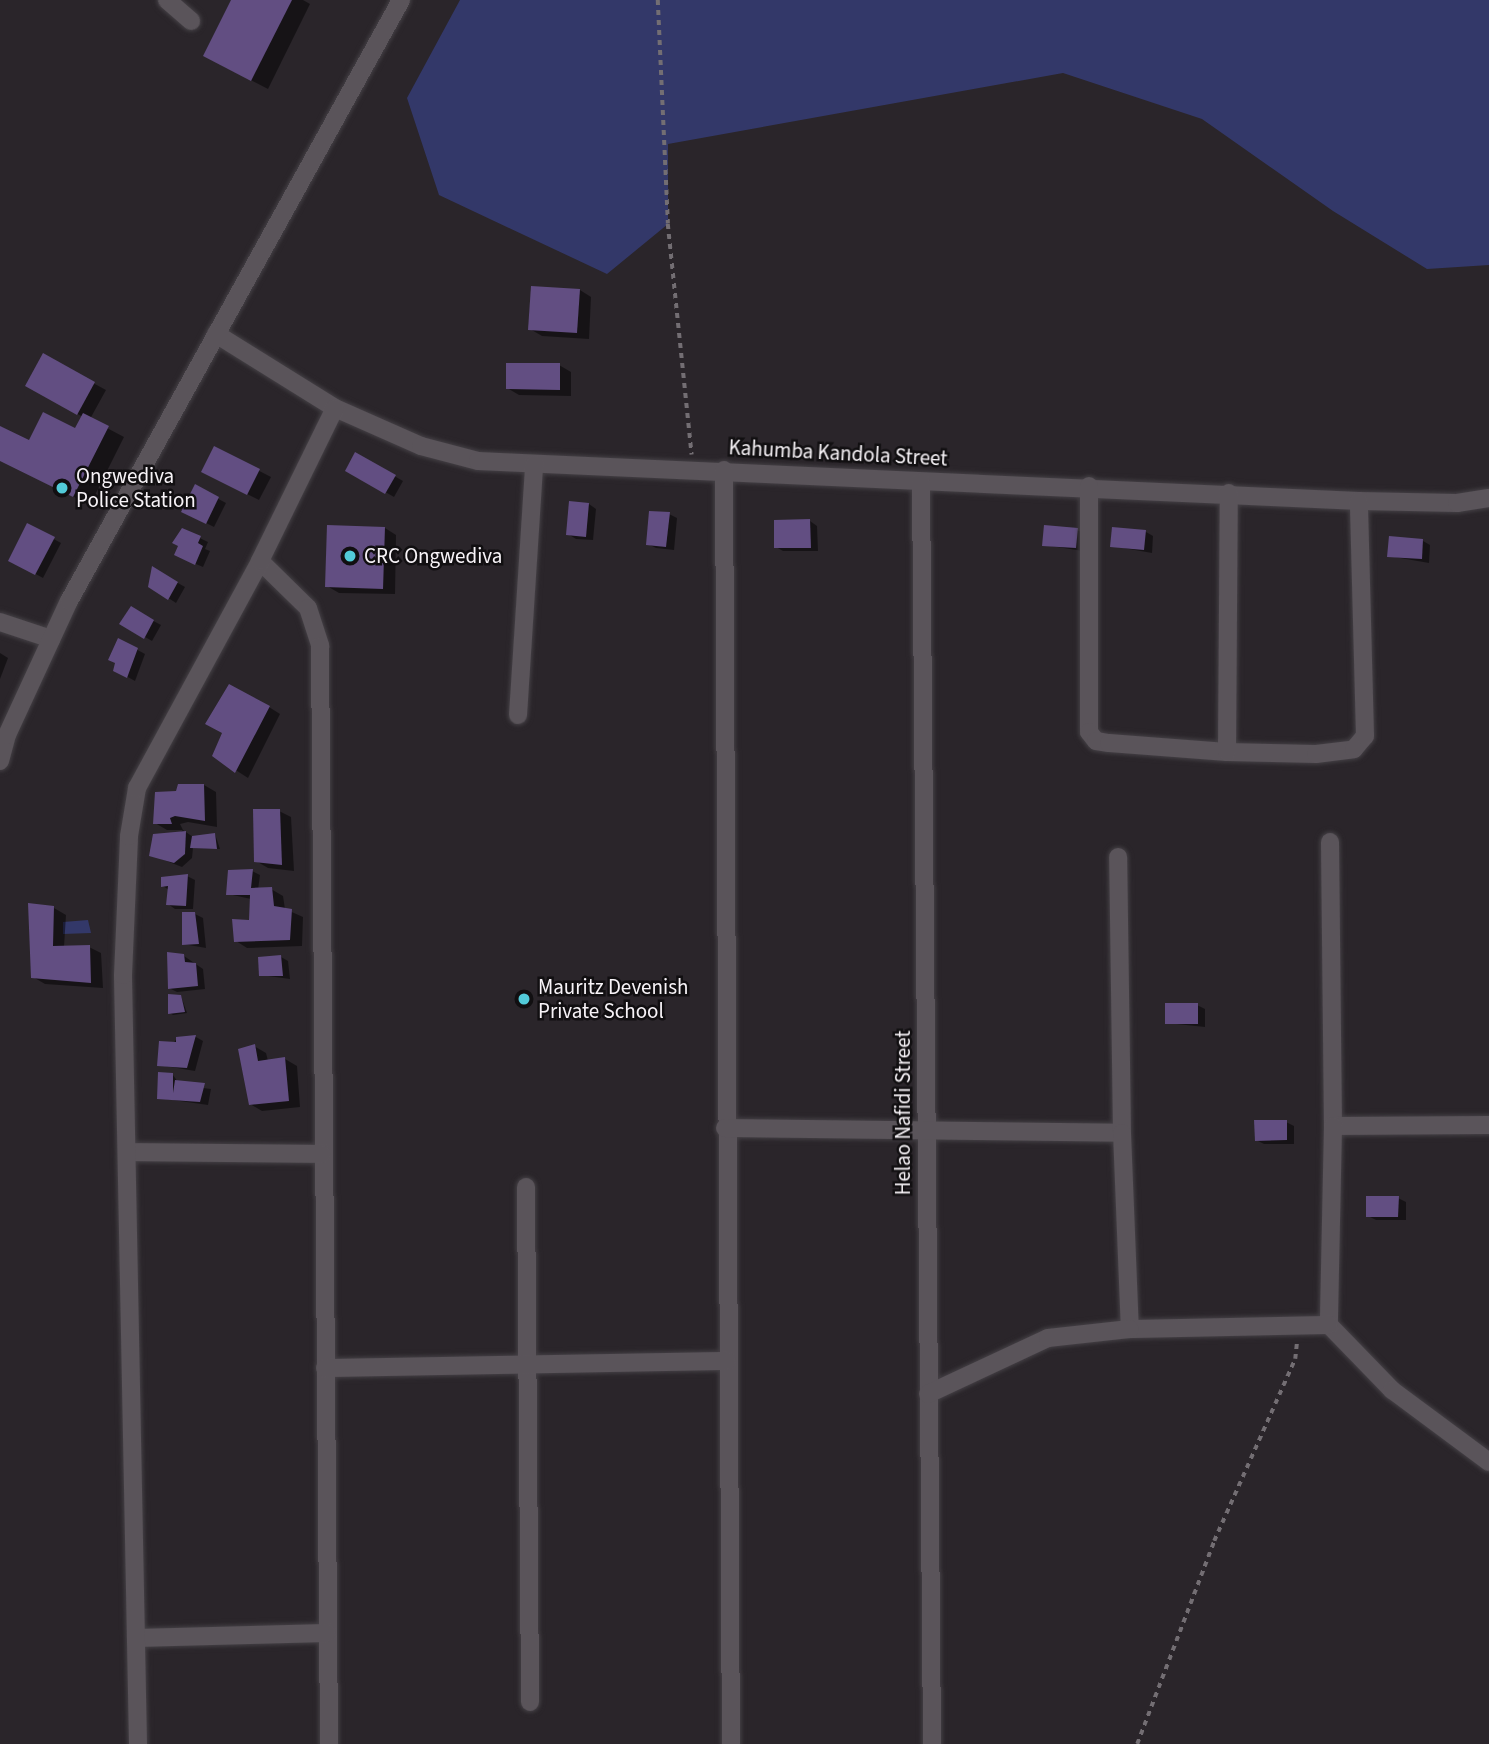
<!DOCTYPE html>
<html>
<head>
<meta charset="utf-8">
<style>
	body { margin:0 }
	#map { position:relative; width:1489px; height:1744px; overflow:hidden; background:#2a252a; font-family:"Source Sans 3",sans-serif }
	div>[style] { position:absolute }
	.water>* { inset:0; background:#333869 }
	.shadow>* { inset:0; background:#0007 }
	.building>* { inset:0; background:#624e82 }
	.path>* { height:3.5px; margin-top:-1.75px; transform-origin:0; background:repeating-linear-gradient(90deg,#736e73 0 5px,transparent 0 10px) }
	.roads { filter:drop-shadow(0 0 2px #444045) drop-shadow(0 0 2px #444045) }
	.minor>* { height:18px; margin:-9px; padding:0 9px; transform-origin:9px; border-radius:9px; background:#5a545a }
	.dots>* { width:19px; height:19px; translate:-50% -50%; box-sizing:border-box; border:4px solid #110f11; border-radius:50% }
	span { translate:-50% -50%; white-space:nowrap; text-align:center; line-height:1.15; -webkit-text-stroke:5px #110f11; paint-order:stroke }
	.street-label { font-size:21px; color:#f7f3f7 }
	.poi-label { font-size:21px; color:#f7f3f7 }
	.left { translate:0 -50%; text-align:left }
</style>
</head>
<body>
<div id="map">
	<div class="water">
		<div style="clip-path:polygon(460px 0,1489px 0,1489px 265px,1427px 269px,1333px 211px,1202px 119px,1063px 73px,668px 144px,668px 224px,607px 274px,439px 195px,407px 98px)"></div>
		<div style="clip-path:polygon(88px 920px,91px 933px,63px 934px,63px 922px)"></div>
	</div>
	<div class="shadow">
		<div style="clip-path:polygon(233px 0,303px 0,310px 4px,268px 89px,221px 65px)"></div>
		<div style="clip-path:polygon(580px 290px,591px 297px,589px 339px,542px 336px,530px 329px)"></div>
		<div style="clip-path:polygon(43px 356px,106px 390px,90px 419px,124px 437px,90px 505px,0 460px,0 428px,30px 442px,76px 430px,83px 417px,27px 386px)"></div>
		<div style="clip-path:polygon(559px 365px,571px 372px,571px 396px,519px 395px,507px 388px)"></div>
		<div style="clip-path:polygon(215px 448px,271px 477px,259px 500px,215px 478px)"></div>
		<div style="clip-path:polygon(356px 454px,403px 481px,394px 497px,347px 470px)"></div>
		<div style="clip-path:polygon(196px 487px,226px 503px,214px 527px,190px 515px)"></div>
		<div style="clip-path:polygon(589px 504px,596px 509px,593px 540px,576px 539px,568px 534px)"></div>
		<div style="clip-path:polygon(669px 514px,677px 518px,674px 550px,656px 548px,648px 544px)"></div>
		<div style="clip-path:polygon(810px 521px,817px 526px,818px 551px,783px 551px,776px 547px)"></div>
		<div style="clip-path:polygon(28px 525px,61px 543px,43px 578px,10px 560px)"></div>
		<div style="clip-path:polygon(385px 528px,396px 535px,395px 594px,339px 593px,327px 586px)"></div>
		<div style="clip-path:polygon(183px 530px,208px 542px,205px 549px,210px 551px,203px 567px,184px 559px)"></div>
		<div style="clip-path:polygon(1077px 530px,1085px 534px,1083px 551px,1044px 545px)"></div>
		<div style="clip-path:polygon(1146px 532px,1153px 536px,1152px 553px,1112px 546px)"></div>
		<div style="clip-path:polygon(1423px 541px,1430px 545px,1429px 563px,1389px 556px)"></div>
		<div style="clip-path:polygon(153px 569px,185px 587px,176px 603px,150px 586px)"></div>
		<div style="clip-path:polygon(131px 609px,161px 625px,152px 641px,121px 623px)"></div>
		<div style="clip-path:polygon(119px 640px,145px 654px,135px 681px,115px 670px)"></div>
		<div style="clip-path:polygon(0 653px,8px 658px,0 679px)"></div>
		<div style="clip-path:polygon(269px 707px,280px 714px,248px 778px,214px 756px)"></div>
		<div style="clip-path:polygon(204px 785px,216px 792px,217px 827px,188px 822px,180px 824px,183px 830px,167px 830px,155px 823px,177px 792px)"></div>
		<div style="clip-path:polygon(279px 811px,291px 817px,294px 871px,268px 868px,256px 861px)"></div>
		<div style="clip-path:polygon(183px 830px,193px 837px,215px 834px,220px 849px,193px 848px,192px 858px,182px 867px,151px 855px)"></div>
		<div style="clip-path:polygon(252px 871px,260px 875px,258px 890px,271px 889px,283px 896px,285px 909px,303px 917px,302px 946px,247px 948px,236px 941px,251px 921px,251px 899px,228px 894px)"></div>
		<div style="clip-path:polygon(187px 876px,195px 880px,193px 909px,175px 909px,168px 904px,169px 890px,163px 886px)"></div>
		<div style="clip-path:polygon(54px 908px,66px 915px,64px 947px,89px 947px,101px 953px,103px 988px,45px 984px,33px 977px)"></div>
		<div style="clip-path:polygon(195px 914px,203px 918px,206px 948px,183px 944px)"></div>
		<div style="clip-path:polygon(184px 956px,203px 969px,205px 989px,177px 992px,169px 988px)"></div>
		<div style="clip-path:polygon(281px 957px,288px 961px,290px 979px,261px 975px)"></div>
		<div style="clip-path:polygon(181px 996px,187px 1013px,173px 1015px,170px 1013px)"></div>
		<div style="clip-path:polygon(1197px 1005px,1205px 1009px,1205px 1027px,1167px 1023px)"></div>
		<div style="clip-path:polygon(196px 1037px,203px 1041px,195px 1071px,159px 1065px,177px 1038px)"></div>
		<div style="clip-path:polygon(254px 1046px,266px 1053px,268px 1061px,285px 1059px,297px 1066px,300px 1107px,262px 1111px,250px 1104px)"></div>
		<div style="clip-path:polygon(173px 1075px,180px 1085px,211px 1089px,208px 1105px,159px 1098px)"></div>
		<div style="clip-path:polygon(1286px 1122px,1294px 1126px,1294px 1144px,1264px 1144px,1256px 1140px)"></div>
		<div style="clip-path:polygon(1398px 1198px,1406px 1202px,1406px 1220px,1376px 1220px,1368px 1216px)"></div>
	</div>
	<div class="building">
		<div style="clip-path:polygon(231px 0,292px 0,251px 81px,203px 56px)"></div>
		<div style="clip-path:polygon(531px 286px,580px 289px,577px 333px,528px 330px)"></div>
		<div style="clip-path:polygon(43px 353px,95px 382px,77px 415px,25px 386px)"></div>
		<div style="clip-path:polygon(506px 363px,560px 363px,560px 390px,506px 389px)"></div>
		<div style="clip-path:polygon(43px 412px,75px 428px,83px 413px,109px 426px,73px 497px,0 461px,0 426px,29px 440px)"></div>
		<div style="clip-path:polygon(214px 446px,260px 469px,247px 495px,201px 472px)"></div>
		<div style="clip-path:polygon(355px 452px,396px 475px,385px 494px,345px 471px)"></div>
		<div style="clip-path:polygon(195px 484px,219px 497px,206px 524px,181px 512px)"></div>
		<div style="clip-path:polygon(569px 501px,589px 503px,586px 537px,566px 535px)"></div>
		<div style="clip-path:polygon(649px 511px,670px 512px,666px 547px,646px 545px)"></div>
		<div style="clip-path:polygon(810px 519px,811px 548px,774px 548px,774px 520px)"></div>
		<div style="clip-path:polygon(27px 523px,55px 537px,35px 575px,8px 561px)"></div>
		<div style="clip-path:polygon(327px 525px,385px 527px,383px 589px,325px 587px)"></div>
		<div style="clip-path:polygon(1044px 525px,1078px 528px,1076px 548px,1042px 546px)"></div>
		<div style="clip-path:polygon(1112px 527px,1146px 530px,1144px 550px,1110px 547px)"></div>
		<div style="clip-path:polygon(182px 528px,201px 536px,198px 543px,203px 546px,195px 565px,174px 555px,178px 546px,172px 543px)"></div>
		<div style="clip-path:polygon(1389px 536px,1423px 539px,1422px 559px,1387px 557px)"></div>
		<div style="clip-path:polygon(152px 566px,178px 582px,168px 600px,148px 587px)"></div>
		<div style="clip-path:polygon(131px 606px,154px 620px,144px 639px,119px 624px)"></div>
		<div style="clip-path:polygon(118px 638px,138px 648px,127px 678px,113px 671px,115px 663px,108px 660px)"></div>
		<div style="clip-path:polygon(229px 684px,270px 706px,235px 773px,212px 756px,222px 733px,205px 724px)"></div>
		<div style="clip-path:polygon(178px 784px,204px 784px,205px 821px,175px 816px,170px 818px,172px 824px,153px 824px,155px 792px,176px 791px)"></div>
		<div style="clip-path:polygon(253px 809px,280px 809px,282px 865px,254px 862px)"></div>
		<div style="clip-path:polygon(186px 831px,185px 854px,174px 863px,149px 856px,153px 834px)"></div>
		<div style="clip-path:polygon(215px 833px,217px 849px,190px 848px,192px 836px)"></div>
		<div style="clip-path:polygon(253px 869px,251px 888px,272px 887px,274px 906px,292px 909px,290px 940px,234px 942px,232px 919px,249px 920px,250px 895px,226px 895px,228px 870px)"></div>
		<div style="clip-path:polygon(188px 874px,186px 906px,166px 905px,168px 886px,161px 887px,161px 877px)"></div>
		<div style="clip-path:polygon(28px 903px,54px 906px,53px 946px,90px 945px,91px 983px,31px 978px)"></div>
		<div style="clip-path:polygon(182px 912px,195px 912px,199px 944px,182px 945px)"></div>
		<div style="clip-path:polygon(167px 952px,184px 954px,185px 962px,196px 963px,198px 986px,168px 989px)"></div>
		<div style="clip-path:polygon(281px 955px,283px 976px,259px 976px,258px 957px)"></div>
		<div style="clip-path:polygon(168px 994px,181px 995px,185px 1012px,168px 1014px)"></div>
		<div style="clip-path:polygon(1165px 1003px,1198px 1003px,1198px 1024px,1165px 1024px)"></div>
		<div style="clip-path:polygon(196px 1035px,187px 1068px,157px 1066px,159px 1041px,176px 1042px,176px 1037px)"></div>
		<div style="clip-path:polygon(255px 1044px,258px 1061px,285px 1057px,289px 1101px,249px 1105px,238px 1049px)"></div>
		<div style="clip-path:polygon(158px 1072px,173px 1073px,173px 1093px,175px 1080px,205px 1083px,200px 1102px,157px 1099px)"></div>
		<div style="clip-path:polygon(1254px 1120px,1287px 1120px,1287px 1140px,1255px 1141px)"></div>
		<div style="clip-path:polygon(1366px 1196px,1399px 1196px,1398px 1217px,1366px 1217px)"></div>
	</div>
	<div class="path">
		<div style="left:658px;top:0;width:224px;rotate:87.4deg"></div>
		<div style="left:668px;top:224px;width:232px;rotate:84.1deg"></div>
		<div style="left:1137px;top:1744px;width:217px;rotate:-69.2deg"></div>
		<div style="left:1214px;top:1541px;width:199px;rotate:-66deg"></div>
		<div style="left:1295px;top:1359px;width:18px;rotate:-84deg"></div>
	</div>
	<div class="roads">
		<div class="minor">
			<div style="left:167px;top:0;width:32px;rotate:41deg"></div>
			<div style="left:216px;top:334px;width:140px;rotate:31.9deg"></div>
			<div style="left:335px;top:408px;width:94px;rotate:23.8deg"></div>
			<div style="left:421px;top:446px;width:59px;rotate:14.7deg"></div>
			<div style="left:478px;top:461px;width:882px;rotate:2.6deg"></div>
			<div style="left:1359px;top:501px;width:98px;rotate:1.2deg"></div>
			<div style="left:1457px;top:503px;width:32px;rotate:-9deg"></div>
			<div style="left:724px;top:470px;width:1274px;rotate:89.69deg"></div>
			<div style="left:921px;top:482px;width:1262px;rotate:89.5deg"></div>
			<div style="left:1089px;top:486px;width:246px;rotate:90deg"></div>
			<div style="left:1089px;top:732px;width:11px;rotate:52deg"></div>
			<div style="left:1096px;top:741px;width:13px;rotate:9deg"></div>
			<div style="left:1109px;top:743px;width:118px;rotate:4.4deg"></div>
			<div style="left:1227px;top:752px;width:89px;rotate:1.3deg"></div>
			<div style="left:1316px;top:754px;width:38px;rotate:-7deg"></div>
			<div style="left:1354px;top:749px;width:17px;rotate:-50deg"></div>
			<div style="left:1365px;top:736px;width:235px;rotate:-91.5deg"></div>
			<div style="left:260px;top:561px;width:67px;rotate:44.4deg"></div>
			<div style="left:308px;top:608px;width:40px;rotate:72deg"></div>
			<div style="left:320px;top:646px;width:1098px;rotate:89.53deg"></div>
			<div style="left:0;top:622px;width:54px;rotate:18.4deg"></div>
			<div style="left:518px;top:715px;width:251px;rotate:-86.3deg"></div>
			<div style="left:1227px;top:752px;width:259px;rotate:-89.6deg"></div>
			<div style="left:0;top:761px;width:27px;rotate:-75deg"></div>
			<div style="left:7px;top:735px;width:148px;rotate:-65.2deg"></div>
			<div style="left:69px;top:601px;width:687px;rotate:-61.08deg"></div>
			<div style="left:1330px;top:842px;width:284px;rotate:89.4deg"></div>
			<div style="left:1333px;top:1126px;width:156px;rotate:-0.4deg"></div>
			<div style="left:1333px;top:1126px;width:199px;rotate:91.2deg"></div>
			<div style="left:1329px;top:1325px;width:91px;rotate:45.9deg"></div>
			<div style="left:1392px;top:1390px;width:121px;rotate:36.6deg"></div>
			<div style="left:725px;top:1128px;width:397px;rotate:0.7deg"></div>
			<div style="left:1122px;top:1133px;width:276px;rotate:-90.8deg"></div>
			<div style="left:1122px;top:1133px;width:196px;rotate:87.7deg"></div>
			<div style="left:1130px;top:1329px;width:199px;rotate:-1.2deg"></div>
			<div style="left:129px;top:1152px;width:193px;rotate:0.6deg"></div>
			<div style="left:526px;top:1187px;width:515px;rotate:89.55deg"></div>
			<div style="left:325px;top:1368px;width:402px;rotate:-1deg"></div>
			<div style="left:928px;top:1394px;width:132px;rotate:-25deg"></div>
			<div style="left:1048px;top:1338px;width:82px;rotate:-6.3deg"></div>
			<div style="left:136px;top:1638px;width:191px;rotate:-1.5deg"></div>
			<div style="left:138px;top:1744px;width:769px;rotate:-91.12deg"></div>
			<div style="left:123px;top:975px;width:139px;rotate:-87.5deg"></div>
			<div style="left:129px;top:836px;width:49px;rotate:-80.5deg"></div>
			<div style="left:137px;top:788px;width:258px;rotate:-61.5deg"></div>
			<div style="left:260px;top:561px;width:170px;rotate:-63.9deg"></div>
		</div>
	</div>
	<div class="dots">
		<div style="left:62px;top:488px;background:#52cbd9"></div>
		<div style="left:350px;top:556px;background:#52cbd9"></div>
		<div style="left:524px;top:999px;background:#52cbd9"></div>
	</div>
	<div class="street-label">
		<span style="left:838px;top:453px;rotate:3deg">Kahumba Kandola Street</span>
		<span style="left:903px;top:1113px;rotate:-90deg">Helao Nafidi Street</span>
	</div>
	<div class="poi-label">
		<span class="left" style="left:76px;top:488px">Ongwediva<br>Police Station</span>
		<span class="left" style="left:364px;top:556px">CRC Ongwediva</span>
		<span class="left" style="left:538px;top:999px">Mauritz Devenish<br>Private School</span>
	</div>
</div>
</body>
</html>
